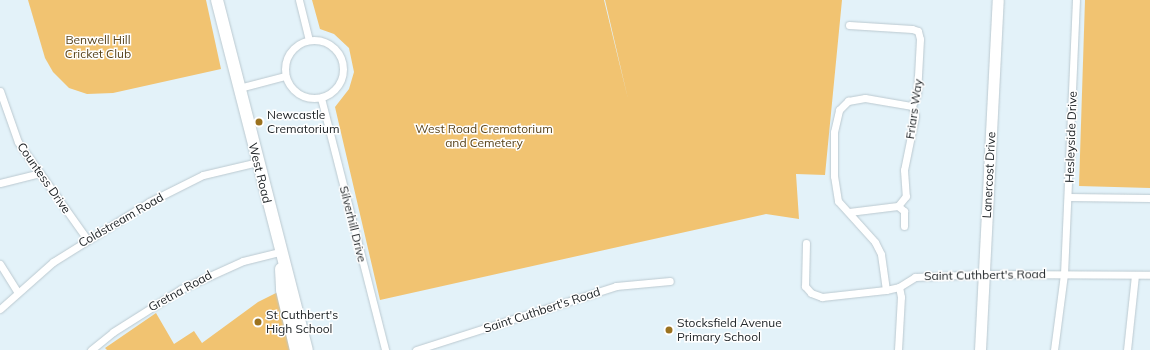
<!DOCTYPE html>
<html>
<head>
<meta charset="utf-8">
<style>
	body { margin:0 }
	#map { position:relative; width:1150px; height:350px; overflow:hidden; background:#e3f2f9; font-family:Mulish,sans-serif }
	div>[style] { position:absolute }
	.green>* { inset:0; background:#f1c371 }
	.roads { filter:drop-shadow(0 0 1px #bbc9d0) drop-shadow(0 0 1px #bbc9d0) }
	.street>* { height:7px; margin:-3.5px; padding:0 3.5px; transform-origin:3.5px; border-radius:3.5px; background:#fff }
	.street>.ring { margin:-3.5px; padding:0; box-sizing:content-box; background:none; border:7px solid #fff; border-radius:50% }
	.secondary>* { height:11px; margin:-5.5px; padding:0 5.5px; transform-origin:5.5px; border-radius:5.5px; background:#fff }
	.primary>* { height:12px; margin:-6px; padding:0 6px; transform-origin:6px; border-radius:6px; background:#fff }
	.dots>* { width:11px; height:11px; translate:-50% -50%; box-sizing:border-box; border:2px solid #fff; border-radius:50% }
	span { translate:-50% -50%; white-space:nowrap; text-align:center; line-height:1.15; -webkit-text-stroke:3px #fff; paint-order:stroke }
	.park-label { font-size:12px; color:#59441c }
	.street-label { font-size:12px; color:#212629 }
	.poi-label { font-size:12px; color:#212629 }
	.left { translate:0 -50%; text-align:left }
</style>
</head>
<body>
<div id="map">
	<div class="green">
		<div style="clip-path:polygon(28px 0,206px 0,221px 69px,113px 93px,87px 94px,69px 88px,53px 72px,45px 58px)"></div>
		<div style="clip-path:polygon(312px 0,604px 0,628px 99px,605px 0,842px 0,825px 175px,796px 174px,799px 219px,766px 214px,380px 300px,335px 107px,349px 89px,354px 72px,349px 48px,334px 34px,320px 29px)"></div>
		<div style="clip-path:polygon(1085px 0,1150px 0,1150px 188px,1079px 186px)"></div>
		<div style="clip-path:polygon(278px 292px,292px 350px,107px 350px,105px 348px,156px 313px,174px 344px,194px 331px,202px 343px,258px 302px)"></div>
	</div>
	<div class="roads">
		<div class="street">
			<div style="left:299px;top:0;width:41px;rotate:76deg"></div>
			<div style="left:849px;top:25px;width:63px;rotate:3.6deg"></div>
			<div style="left:912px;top:29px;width:6px;rotate:18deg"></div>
			<div style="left:918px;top:31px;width:8px;rotate:76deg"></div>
			<div style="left:920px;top:39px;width:55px;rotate:93.1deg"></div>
			<div style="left:917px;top:94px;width:13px;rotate:113deg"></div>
			<div style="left:912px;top:106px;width:10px;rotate:73deg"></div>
			<div style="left:915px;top:116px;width:55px;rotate:101.5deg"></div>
			<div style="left:904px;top:170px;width:26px;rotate:86deg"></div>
			<div style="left:906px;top:196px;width:13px;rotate:129deg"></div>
			<div class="ring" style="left:285px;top:40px;width:51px;height:51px"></div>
			<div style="left:239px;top:88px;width:48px;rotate:-14.6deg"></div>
			<div style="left:0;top:91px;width:54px;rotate:70.6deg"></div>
			<div style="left:18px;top:142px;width:119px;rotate:54.6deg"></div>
			<div style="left:321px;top:98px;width:260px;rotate:75.7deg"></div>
			<div style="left:0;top:183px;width:41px;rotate:-14deg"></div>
			<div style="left:1068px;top:197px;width:82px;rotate:0.7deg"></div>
			<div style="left:849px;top:212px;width:49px;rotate:-7deg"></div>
			<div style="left:898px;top:206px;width:8px;rotate:40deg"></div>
			<div style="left:904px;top:211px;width:15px;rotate:90deg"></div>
			<div style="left:806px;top:243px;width:43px;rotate:91.3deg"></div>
			<div style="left:805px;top:286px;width:9px;rotate:49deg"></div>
			<div style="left:811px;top:293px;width:12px;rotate:20deg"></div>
			<div style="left:822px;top:297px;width:64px;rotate:-6.2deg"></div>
			<div style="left:886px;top:290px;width:13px;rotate:-13deg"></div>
			<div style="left:899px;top:287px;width:19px;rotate:-32deg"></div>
			<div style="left:915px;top:277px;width:69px;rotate:-2.5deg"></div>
			<div style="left:984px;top:274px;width:166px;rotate:0.3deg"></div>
			<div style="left:0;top:264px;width:32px;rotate:58deg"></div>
			<div style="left:886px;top:290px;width:36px;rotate:-98deg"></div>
			<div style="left:881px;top:254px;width:13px;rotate:-117deg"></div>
			<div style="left:875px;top:242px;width:55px;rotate:-132.1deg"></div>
			<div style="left:838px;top:201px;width:25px;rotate:-99deg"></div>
			<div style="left:834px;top:176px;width:44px;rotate:-90deg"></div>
			<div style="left:834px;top:132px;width:23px;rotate:-77deg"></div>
			<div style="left:839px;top:110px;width:13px;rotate:-45deg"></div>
			<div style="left:848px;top:101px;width:17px;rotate:-10deg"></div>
			<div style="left:865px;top:98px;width:48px;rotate:9.7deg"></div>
			<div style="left:0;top:309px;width:71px;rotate:-41.6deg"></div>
			<div style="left:53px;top:262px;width:113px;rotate:-32deg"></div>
			<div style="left:149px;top:202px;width:60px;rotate:-26.6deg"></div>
			<div style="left:203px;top:175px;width:57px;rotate:-13.3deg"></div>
			<div style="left:91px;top:350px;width:28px;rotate:-39deg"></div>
			<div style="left:113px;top:332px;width:80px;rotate:-32.3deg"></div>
			<div style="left:181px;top:289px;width:68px;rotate:-24.3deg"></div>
			<div style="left:243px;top:261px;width:38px;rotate:-14deg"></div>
			<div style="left:416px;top:350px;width:210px;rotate:-17.7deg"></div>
			<div style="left:616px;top:286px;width:54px;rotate:-5.3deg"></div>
			<div style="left:898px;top:350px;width:53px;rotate:-86.8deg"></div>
			<div style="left:901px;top:297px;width:10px;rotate:-101deg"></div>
			<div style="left:1054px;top:350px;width:77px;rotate:-82.5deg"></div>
			<div style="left:1064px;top:274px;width:274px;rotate:-87.5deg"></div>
			<div style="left:1127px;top:350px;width:75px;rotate:-83.9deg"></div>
		</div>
		<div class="secondary">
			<div style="left:980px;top:350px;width:350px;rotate:-87.1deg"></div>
		</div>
		<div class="primary">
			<div style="left:217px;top:0;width:361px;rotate:75.6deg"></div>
			<div style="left:281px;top:269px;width:21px;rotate:87deg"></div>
			<div style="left:282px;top:290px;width:62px;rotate:76.9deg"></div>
		</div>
	</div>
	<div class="dots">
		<div style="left:259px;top:122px;background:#9b721f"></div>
		<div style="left:258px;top:322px;background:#9b721f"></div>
		<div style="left:669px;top:330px;background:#9b721f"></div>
	</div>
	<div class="park-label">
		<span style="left:98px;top:47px">Benwell Hill<br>Cricket Club</span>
		<span style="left:484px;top:136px">West Road Crematorium<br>and Cemetery</span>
	</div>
	<div class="street-label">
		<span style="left:914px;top:109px;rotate:-82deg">Friars Way</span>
		<span style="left:1071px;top:137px;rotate:-88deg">Hesleyside Drive</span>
		<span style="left:260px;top:173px;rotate:76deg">West Road</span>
		<span style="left:989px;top:175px;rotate:-87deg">Lanercost Drive</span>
		<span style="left:44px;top:178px;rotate:55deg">Countess Drive</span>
		<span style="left:121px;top:220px;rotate:-30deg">Coldstream Road</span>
		<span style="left:353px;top:224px;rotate:76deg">Silverhill Drive</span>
		<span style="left:985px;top:275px;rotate:-1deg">Saint Cuthbert's Road</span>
		<span style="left:180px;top:291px;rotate:-29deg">Gretna Road</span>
		<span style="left:542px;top:310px;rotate:-18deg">Saint Cuthbert's Road</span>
	</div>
	<div class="poi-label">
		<span class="left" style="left:267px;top:122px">Newcastle<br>Crematorium</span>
		<span class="left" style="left:266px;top:322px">St Cuthbert's<br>High School</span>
		<span class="left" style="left:677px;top:330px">Stocksfield Avenue<br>Primary School</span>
	</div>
</div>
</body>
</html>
